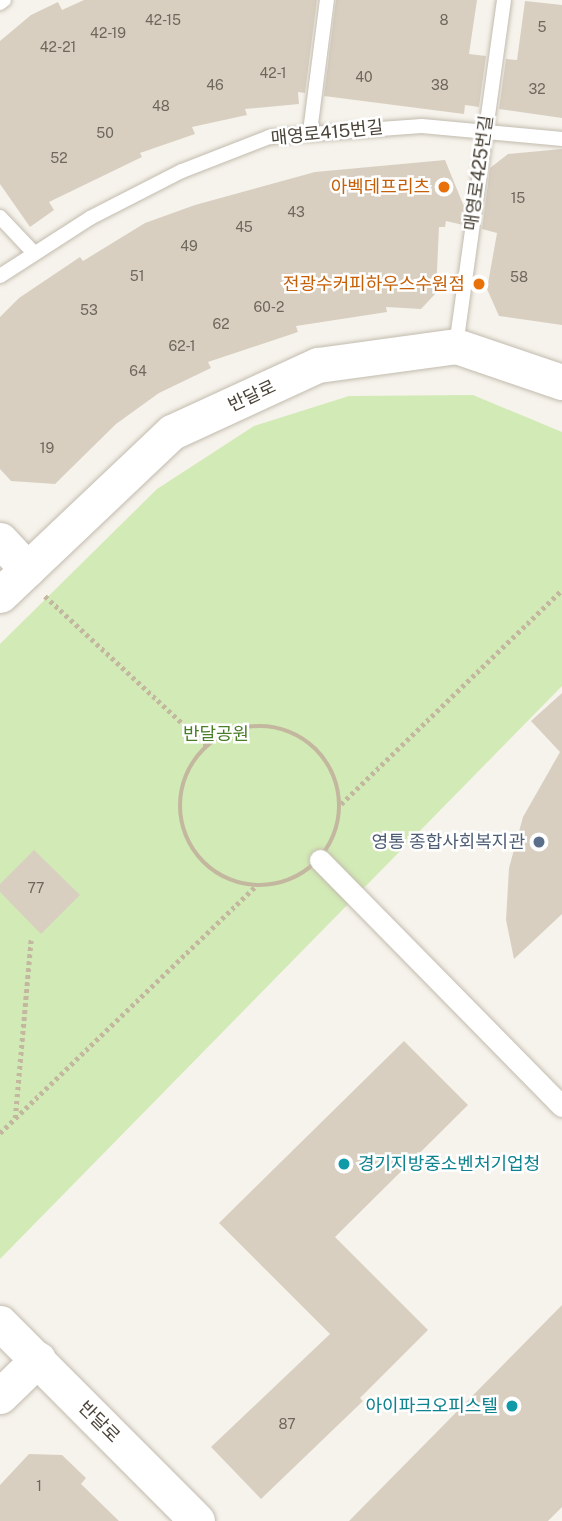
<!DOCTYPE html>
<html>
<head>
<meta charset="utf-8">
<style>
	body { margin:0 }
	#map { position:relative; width:562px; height:1521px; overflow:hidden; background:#f6f3ec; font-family:"Public Sans","Noto Sans KR",sans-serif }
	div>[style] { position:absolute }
	.green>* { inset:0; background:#d2eab5 }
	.building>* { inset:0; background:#d8cfc1 }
	.path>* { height:4.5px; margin-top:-2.25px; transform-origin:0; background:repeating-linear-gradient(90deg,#c4b79f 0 3.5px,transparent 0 7px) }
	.path>.ring { margin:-2.25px; padding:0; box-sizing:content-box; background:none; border:4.5px solid #c4b79f; border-radius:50% }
	.roads { filter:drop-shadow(0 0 2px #c2bbae) drop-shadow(0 0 2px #c2bbae) }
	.service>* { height:14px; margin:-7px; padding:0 7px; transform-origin:7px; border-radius:7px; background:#fff }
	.pedestrian>* { height:21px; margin:-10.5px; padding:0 10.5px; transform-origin:10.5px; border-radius:10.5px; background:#fff }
	.tertiary>* { height:35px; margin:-17.5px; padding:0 17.5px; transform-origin:17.5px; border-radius:17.5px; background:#fff }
	.dots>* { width:19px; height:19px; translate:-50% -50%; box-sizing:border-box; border:4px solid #fff; border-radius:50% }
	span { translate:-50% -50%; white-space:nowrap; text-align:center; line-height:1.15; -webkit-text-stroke:5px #fff; paint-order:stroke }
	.number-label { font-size:14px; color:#6e675b }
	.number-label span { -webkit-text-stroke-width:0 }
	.street-label { font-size:18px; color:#4b4439 }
	.food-label { font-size:18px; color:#c56008 }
	.right { translate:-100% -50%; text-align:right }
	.park-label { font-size:18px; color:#4a7f2a }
	.service-label { font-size:18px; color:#4e5e75 }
	.culture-label { font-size:18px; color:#0d838f }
	.left { translate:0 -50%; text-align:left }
</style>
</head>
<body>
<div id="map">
	<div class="green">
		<div style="clip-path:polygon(473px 395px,562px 432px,562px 686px,0 1259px,0 644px,157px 489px,254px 426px,349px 396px)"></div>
	</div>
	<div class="building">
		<div style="clip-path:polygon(84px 0,317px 0,305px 93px,298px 92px,299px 104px,245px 109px,247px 115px,192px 127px,195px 134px,140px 153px,142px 157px,49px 202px,54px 210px,30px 227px,0 184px,0 41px,31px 15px,58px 2px,62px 10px)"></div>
		<div style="clip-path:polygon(336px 0,477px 0,469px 54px,486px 56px,479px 107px,465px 105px,464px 114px,324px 96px)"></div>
		<div style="clip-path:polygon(525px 1px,562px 5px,562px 118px,499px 109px,506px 59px,517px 60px)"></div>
		<div style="clip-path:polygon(562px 149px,562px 325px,499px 316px,487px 289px,497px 233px,482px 229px,490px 168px,508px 154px)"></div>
		<div style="clip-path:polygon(445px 160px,465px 209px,463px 225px,446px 221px,445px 227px,439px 227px,436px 293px,421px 309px,386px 307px,387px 312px,296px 326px,298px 332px,208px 362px,211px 368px,159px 393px,116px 424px,55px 484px,11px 481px,0 469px,0 317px,19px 298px,80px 257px,83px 261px,145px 223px,195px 205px,315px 172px)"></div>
		<div style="clip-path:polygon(562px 693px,562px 914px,514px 959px,506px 920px,509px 868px,523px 817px,560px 752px,531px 721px)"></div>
		<div style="clip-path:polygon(34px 850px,80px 895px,41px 934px,0 892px,0 884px)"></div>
		<div style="clip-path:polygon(404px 1041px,468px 1105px,335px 1237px,428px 1330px,360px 1398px,363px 1401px,261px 1499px,211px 1447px,330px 1334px,219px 1223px)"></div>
		<div style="clip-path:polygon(562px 1305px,562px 1507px,548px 1521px,349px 1521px)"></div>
		<div style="clip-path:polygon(29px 1454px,62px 1455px,86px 1478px,81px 1484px,119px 1521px,0 1521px,0 1485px)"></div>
	</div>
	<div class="path">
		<div style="left:45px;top:596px;width:219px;rotate:42.8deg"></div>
		<div class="ring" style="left:180px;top:726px;width:155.5px;height:155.5px"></div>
		<div style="left:341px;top:804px;width:308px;rotate:-44.1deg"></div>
		<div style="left:15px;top:1118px;width:179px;rotate:-84.9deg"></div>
		<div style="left:0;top:1133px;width:354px;rotate:-44deg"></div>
	</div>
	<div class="roads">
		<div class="service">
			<div style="left:0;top:3px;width:5px;rotate:-37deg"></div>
			<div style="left:310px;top:132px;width:133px;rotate:-82.7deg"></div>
			<div style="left:0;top:217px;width:50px;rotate:46.6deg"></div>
			<div style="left:0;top:276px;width:107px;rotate:-32.8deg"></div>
			<div style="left:90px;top:218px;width:103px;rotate:-27.1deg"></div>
			<div style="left:182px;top:171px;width:93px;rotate:-21.3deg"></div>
			<div style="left:269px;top:137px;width:153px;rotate:-4.1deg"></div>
			<div style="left:422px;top:126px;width:141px;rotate:5.3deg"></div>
			<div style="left:456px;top:346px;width:349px;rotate:-82.1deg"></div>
		</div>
		<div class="pedestrian">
			<div style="left:320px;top:860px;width:345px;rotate:45.5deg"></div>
		</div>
		<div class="tertiary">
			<div style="left:0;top:540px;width:40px;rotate:47deg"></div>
			<div style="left:0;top:595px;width:237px;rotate:-43.5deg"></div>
			<div style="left:172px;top:432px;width:161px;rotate:-24.7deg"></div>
			<div style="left:318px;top:365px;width:139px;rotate:-7.8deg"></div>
			<div style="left:456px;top:346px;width:112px;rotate:18.8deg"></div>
			<div style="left:0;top:1323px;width:279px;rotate:45.1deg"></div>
			<div style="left:0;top:1396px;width:53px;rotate:-44.2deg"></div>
		</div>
	</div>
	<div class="dots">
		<div style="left:444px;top:187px;background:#e8710a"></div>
		<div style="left:479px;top:284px;background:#e8710a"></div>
		<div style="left:539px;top:842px;background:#5c6f8a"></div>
		<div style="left:344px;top:1164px;background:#0f9aa8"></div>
		<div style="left:512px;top:1406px;background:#0f9aa8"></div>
	</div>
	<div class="number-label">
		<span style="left:163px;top:20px">42-15</span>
		<span style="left:444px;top:20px">8</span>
		<span style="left:542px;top:27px">5</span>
		<span style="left:108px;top:33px">42-19</span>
		<span style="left:58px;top:47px">42-21</span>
		<span style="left:273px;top:73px">42-1</span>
		<span style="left:364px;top:77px">40</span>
		<span style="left:215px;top:85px">46</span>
		<span style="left:440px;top:85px">38</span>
		<span style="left:537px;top:89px">32</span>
		<span style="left:161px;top:106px">48</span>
		<span style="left:105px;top:133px">50</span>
		<span style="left:59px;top:158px">52</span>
		<span style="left:518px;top:198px">15</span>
		<span style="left:296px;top:212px">43</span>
		<span style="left:244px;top:227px">45</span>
		<span style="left:189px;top:246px">49</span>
		<span style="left:137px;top:276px">51</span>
		<span style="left:519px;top:277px">58</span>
		<span style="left:269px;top:307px">60-2</span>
		<span style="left:89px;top:310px">53</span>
		<span style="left:221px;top:324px">62</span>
		<span style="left:182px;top:346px">62-1</span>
		<span style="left:138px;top:371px">64</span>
		<span style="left:47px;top:448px">19</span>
		<span style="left:36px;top:888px">77</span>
		<span style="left:287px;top:1424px">87</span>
		<span style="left:39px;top:1486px">1</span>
	</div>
	<div class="street-label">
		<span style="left:327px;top:133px;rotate:-6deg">매영로415번길</span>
		<span style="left:479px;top:173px;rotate:-82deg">매영로425번길</span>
		<span style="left:252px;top:396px;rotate:-25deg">반달로</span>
		<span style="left:99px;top:1422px;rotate:45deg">반달로</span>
	</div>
	<div class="food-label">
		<span class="right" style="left:430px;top:187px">아벡데프리츠</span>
		<span class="right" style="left:465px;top:284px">전광수커피하우스수원점</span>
	</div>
	<div class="park-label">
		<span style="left:216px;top:734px">반달공원</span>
	</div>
	<div class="service-label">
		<span class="right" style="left:525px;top:842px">영통 종합사회복지관</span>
	</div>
	<div class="culture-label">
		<span class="left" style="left:358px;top:1164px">경기지방중소벤처기업청</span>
		<span class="right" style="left:498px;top:1406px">아이파크오피스텔</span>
	</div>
</div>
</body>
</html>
